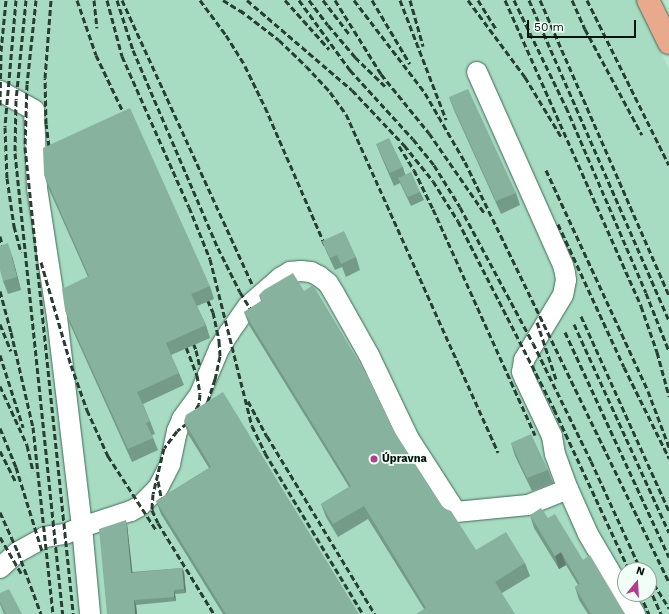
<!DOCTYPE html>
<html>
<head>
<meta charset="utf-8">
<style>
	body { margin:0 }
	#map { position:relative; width:669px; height:614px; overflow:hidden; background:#b8e6cf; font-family:"Work Sans",sans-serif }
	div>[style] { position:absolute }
	.built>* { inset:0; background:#a7dcc2 }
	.roads { filter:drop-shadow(0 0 1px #3f6956) drop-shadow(0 0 1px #3f6956) }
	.minor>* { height:20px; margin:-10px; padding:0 10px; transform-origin:10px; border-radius:10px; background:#fff }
	.major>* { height:22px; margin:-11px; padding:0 11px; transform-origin:11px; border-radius:11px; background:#e8a98d }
	.rail>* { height:3px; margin-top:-1.5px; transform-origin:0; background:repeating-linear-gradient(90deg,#283e33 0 6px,transparent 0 9px) }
	.wall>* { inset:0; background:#749a88 }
	.shaded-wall>* { inset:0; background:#5e7d6f }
	.building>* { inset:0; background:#87b39e }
	.dots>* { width:11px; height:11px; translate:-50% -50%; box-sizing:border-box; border:2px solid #f1fef7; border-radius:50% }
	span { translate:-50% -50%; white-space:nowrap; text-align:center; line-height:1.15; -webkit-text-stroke:3.5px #f1fef7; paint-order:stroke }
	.poi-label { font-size:11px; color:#03120b; font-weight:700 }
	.left { translate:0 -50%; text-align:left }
	.north { position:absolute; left:617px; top:562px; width:40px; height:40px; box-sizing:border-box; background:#f1fef7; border:1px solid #92a099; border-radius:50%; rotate:18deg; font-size:11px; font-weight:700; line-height:16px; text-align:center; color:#03120b }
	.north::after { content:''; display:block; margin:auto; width:14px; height:18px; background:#b63b8e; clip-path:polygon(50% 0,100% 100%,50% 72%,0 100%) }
	.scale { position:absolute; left:527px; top:20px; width:109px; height:18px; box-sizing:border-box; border:2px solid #03120b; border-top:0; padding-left:5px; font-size:12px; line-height:14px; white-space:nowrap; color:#03120b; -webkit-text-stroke:3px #f1fef7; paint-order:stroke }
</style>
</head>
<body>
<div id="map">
	<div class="built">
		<div style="clip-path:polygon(evenodd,0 0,636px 0,669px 69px,669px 614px,0 614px,0 0,625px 570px,649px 570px,649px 594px,625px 594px,625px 570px)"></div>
	</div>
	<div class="roads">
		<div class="minor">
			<div style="left:477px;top:72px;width:211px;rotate:66deg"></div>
			<div style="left:563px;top:265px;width:8px;rotate:76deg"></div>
			<div style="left:565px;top:273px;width:7px;rotate:82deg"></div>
			<div style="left:566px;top:280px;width:15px;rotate:101deg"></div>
			<div style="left:563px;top:295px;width:76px;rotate:121deg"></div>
			<div style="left:524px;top:360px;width:12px;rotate:99deg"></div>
			<div style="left:522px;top:372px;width:8px;rotate:67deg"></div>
			<div style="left:525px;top:379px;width:63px;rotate:64.7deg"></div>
			<div style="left:552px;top:436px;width:18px;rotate:81deg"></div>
			<div style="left:555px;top:454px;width:37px;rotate:70deg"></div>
			<div style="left:568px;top:489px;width:49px;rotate:66deg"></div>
			<div style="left:588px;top:534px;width:93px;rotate:59.6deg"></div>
			<div style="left:0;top:91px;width:39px;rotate:29deg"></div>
			<div style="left:34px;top:110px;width:78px;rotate:87.8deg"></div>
			<div style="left:37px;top:188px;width:131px;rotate:81.2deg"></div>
			<div style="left:57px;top:317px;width:211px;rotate:83.2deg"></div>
			<div style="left:82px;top:527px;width:52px;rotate:-18.1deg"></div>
			<div style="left:131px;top:511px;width:10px;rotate:-29deg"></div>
			<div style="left:140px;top:506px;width:25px;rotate:-45deg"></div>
			<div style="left:158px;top:488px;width:27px;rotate:-63deg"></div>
			<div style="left:170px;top:464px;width:34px;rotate:-78deg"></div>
			<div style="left:177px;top:431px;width:13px;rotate:-67deg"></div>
			<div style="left:182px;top:419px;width:31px;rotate:-54deg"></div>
			<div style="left:200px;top:394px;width:49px;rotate:-67.1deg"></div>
			<div style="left:219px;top:349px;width:19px;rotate:-58deg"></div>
			<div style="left:229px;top:333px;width:33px;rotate:-55deg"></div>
			<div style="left:248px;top:306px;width:43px;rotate:-41.2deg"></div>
			<div style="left:280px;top:278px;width:12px;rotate:-31deg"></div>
			<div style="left:290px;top:272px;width:11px;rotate:-5deg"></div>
			<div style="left:301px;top:271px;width:10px;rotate:6deg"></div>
			<div style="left:311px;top:272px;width:9px;rotate:27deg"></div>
			<div style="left:319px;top:276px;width:11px;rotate:38deg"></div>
			<div style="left:328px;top:283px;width:12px;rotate:59deg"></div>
			<div style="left:334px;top:293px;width:71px;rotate:60.6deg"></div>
			<div style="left:369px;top:355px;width:93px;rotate:64.5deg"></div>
			<div style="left:409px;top:439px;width:87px;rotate:57.2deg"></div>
			<div style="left:456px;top:512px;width:72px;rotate:-5.6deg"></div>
			<div style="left:528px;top:505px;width:43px;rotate:-21.8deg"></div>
			<div style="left:0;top:568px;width:24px;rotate:-42deg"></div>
			<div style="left:18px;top:552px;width:31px;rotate:-29deg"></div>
			<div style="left:45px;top:537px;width:20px;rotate:-9deg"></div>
			<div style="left:65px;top:534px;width:18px;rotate:-22deg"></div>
			<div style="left:82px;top:527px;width:87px;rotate:84.7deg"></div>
		</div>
		<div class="major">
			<div style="left:648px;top:0;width:48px;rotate:64deg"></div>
		</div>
	</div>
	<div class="rail">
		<div style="left:16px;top:0;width:127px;rotate:95deg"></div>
		<div style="left:5px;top:127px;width:51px;rotate:87.8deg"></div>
		<div style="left:7px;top:178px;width:49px;rotate:81.7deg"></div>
		<div style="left:14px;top:226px;width:27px;rotate:75deg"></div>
		<div style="left:26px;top:0;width:100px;rotate:95.7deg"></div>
		<div style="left:16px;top:100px;width:53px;rotate:91.1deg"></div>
		<div style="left:15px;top:153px;width:463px;rotate:84.1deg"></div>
		<div style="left:36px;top:0;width:84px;rotate:96.1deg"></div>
		<div style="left:27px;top:84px;width:63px;rotate:91.8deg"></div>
		<div style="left:25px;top:147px;width:469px;rotate:84.1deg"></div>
		<div style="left:77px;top:0;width:58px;rotate:70.9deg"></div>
		<div style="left:96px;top:55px;width:72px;rotate:64.5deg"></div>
		<div style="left:94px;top:0;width:28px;rotate:84deg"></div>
		<div style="left:107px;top:0;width:58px;rotate:75deg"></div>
		<div style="left:122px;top:56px;width:165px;rotate:66.1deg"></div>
		<div style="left:189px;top:207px;width:56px;rotate:68deg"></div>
		<div style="left:210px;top:259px;width:172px;rotate:75.9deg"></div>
		<div style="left:252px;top:426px;width:30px;rotate:64deg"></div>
		<div style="left:265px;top:453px;width:188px;rotate:58.7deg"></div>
		<div style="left:117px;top:0;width:52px;rotate:72.3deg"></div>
		<div style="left:133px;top:50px;width:215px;rotate:66.8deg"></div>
		<div style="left:218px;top:248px;width:49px;rotate:63.4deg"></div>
		<div style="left:240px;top:292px;width:31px;rotate:58deg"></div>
		<div style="left:122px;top:0;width:312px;rotate:65.4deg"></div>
		<div style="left:200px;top:0;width:44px;rotate:53.4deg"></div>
		<div style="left:226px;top:35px;width:36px;rotate:58deg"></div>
		<div style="left:245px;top:66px;width:46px;rotate:64deg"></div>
		<div style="left:265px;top:107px;width:150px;rotate:66.5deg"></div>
		<div style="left:223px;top:0;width:25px;rotate:32deg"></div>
		<div style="left:247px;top:0;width:138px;rotate:40.6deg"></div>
		<div style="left:352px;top:90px;width:76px;rotate:46.6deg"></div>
		<div style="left:404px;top:145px;width:46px;rotate:51.1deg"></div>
		<div style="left:433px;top:181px;width:47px;rotate:58deg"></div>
		<div style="left:458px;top:221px;width:211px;rotate:62.9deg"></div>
		<div style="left:554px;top:409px;width:178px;rotate:65deg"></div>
		<div style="left:285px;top:0;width:66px;rotate:48.1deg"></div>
		<div style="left:299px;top:0;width:87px;rotate:53.9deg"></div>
		<div style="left:350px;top:70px;width:93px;rotate:47.6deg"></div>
		<div style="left:413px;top:139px;width:33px;rotate:51deg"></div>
		<div style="left:434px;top:165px;width:49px;rotate:58.2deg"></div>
		<div style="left:460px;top:207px;width:154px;rotate:61.8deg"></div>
		<div style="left:533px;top:343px;width:131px;rotate:63.8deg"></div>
		<div style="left:591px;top:461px;width:120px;rotate:65.4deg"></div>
		<div style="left:309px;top:0;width:31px;rotate:53deg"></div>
		<div style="left:328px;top:25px;width:42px;rotate:49.8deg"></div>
		<div style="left:355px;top:57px;width:45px;rotate:44.1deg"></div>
		<div style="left:323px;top:0;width:44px;rotate:52.4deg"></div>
		<div style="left:335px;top:0;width:87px;rotate:58.1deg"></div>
		<div style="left:381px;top:74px;width:76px;rotate:50.9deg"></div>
		<div style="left:429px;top:133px;width:98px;rotate:55.3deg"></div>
		<div style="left:354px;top:0;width:117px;rotate:52.6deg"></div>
		<div style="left:425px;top:93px;width:80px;rotate:59.9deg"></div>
		<div style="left:465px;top:162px;width:468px;rotate:64.1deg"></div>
		<div style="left:372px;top:0;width:74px;rotate:59.3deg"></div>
		<div style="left:400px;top:0;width:128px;rotate:68.9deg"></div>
		<div style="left:410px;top:0;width:48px;rotate:74.2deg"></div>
		<div style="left:468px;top:0;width:96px;rotate:53.5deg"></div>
		<div style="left:525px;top:77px;width:71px;rotate:58.8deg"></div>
		<div style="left:478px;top:0;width:34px;rotate:58deg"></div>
		<div style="left:505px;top:0;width:335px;rotate:66deg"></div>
		<div style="left:641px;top:306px;width:49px;rotate:70.8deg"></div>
		<div style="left:657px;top:352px;width:46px;rotate:74.7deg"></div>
		<div style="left:514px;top:0;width:119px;rotate:64.1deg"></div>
		<div style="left:566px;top:107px;width:202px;rotate:66.7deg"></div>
		<div style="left:646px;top:293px;width:62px;rotate:68.4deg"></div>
		<div style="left:529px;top:0;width:349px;rotate:66.4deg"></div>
		<div style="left:540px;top:0;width:322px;rotate:66.4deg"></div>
		<div style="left:572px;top:0;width:32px;rotate:66deg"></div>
		<div style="left:585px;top:29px;width:120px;rotate:61.7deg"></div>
		<div style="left:587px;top:0;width:184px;rotate:63.6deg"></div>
		<div style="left:240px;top:10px;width:49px;rotate:37.6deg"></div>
		<div style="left:279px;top:40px;width:37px;rotate:44deg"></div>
		<div style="left:306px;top:66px;width:35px;rotate:47deg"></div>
		<div style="left:330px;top:92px;width:27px;rotate:54deg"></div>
		<div style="left:346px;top:114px;width:371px;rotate:65.8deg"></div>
		<div style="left:0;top:105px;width:54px;rotate:-88.9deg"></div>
		<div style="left:1px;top:51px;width:51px;rotate:-84.4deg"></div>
		<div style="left:399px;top:146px;width:28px;rotate:58deg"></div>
		<div style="left:414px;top:170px;width:43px;rotate:64deg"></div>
		<div style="left:433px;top:209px;width:248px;rotate:65.7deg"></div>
		<div style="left:50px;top:155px;width:31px;rotate:-97deg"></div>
		<div style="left:46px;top:124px;width:46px;rotate:-91.2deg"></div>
		<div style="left:45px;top:78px;width:78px;rotate:-85.6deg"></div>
		<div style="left:546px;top:170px;width:243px;rotate:65.2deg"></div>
		<div style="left:648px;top:391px;width:60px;rotate:69.4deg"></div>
		<div style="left:558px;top:224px;width:157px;rotate:65.2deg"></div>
		<div style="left:624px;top:367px;width:102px;rotate:63.7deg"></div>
		<div style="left:0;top:236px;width:21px;rotate:76deg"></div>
		<div style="left:41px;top:262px;width:107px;rotate:73.8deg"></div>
		<div style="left:71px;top:365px;width:48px;rotate:70.4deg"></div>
		<div style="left:87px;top:410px;width:51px;rotate:65.5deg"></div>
		<div style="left:108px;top:456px;width:88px;rotate:57deg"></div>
		<div style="left:0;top:291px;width:42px;rotate:75deg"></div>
		<div style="left:11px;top:332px;width:98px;rotate:77deg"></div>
		<div style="left:33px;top:427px;width:188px;rotate:83.9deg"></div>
		<div style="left:204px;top:292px;width:22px;rotate:66deg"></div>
		<div style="left:213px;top:312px;width:30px;rotate:78deg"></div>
		<div style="left:219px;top:341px;width:15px;rotate:86deg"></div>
		<div style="left:220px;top:356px;width:24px;rotate:102deg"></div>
		<div style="left:215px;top:379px;width:23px;rotate:108deg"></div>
		<div style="left:208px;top:401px;width:13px;rotate:119deg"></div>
		<div style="left:202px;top:412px;width:31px;rotate:143deg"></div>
		<div style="left:177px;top:431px;width:21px;rotate:127deg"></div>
		<div style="left:164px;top:448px;width:47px;rotate:103.4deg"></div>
		<div style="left:153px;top:494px;width:16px;rotate:94deg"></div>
		<div style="left:152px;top:510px;width:14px;rotate:65deg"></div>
		<div style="left:158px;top:523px;width:107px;rotate:58.4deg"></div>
		<div style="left:581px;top:316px;width:214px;rotate:65.7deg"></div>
		<div style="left:537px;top:322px;width:60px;rotate:71.6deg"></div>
		<div style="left:0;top:324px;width:29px;rotate:68deg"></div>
		<div style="left:574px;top:324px;width:229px;rotate:65.5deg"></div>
		<div style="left:565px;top:332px;width:248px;rotate:65.2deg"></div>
		<div style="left:190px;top:335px;width:16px;rotate:68deg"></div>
		<div style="left:196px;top:350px;width:18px;rotate:77deg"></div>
		<div style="left:183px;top:339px;width:39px;rotate:69deg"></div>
		<div style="left:197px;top:375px;width:19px;rotate:81deg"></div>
		<div style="left:200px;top:394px;width:10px;rotate:96deg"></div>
		<div style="left:199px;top:404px;width:16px;rotate:120deg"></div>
		<div style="left:0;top:355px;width:76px;rotate:72.3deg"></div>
		<div style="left:0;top:386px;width:65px;rotate:65.4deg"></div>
		<div style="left:27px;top:445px;width:27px;rotate:77deg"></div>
		<div style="left:248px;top:401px;width:40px;rotate:62deg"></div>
		<div style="left:267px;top:436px;width:208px;rotate:58.8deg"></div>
		<div style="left:0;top:428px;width:42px;rotate:67.7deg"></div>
		<div style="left:16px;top:467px;width:88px;rotate:72.8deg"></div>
		<div style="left:0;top:451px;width:35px;rotate:63deg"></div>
		<div style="left:158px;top:481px;width:16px;rotate:79deg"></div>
		<div style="left:161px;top:497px;width:12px;rotate:66deg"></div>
		<div style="left:0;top:512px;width:44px;rotate:65.8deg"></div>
		<div style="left:18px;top:552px;width:66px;rotate:69.6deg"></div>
		<div style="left:0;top:537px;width:42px;rotate:59.7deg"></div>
		<div style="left:649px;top:576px;width:38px;rotate:58deg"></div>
		<div style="left:649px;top:587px;width:30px;rotate:66deg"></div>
		<div style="left:640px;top:594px;width:22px;rotate:66deg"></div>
	</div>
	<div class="wall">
		<div style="clip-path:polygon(449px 97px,516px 193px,520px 205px,501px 214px,454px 110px)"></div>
		<div style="clip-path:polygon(376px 144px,403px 167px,405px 174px,420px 192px,424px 200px,411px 206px,400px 183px,394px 186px,381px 156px)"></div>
		<div style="clip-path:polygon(44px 174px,210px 286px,214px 299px,197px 306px,206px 325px,210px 338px,171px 355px,179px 373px,184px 385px,143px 404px,150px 421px,155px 434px,152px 435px,158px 450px,132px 462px,69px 322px,65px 310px,88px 277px,48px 187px)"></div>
		<div style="clip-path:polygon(322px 241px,356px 257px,360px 270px,346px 277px,342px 267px,335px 270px,327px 253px)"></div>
		<div style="clip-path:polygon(12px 256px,21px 290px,8px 294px,3px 281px)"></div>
		<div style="clip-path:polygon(259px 295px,395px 433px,442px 506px,476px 550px,525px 563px,530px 576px,502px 593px,424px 609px,368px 519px,338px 537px,326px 517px,321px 504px,349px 487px,249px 325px,244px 312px,261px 301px)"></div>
		<div style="clip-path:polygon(184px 421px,359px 614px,223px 614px,161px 514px,156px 501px,209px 468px,188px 434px)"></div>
		<div style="clip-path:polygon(511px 443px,548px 470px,553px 483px,532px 491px,515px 456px)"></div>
		<div style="clip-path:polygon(530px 515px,548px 518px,583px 560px,625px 614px,588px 614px,579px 600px,575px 587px,578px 585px,566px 565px,559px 569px,534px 528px)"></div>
		<div style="clip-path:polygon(127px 524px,132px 572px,182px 568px,184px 572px,186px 593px,175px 594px,176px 601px,136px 605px,137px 614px,107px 614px)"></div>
		<div style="clip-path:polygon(0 593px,22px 614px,4px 614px,0 604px)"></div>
	</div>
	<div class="shaded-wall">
		<div style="clip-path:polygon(8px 243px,12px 256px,21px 290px,17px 277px)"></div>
		<div style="clip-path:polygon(126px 520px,127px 524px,133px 577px,131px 573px)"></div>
		<div style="clip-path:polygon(561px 552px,566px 565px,559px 569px,555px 556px)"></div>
		<div style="clip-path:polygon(182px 568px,184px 572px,186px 593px,184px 589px)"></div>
		<div style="clip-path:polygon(174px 590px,175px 594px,176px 601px,174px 597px)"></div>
		<div style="clip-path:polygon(134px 600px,136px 605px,137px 614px,135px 614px)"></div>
	</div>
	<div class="building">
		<div style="clip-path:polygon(468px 89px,516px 193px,496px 201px,449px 97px)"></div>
		<div style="clip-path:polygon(130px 108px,210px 286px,191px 294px,206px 325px,166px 343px,179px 373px,137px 392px,150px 421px,146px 423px,153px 438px,128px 449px,65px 310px,62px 289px,89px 276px,44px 174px,43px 148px)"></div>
		<div style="clip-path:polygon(389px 138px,403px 167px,390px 173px,376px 144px)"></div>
		<div style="clip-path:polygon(411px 172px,420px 192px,408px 197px,398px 178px)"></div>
		<div style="clip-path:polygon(344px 231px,356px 257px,341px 264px,337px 255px,330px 258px,322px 241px)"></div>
		<div style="clip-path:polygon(8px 243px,17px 277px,3px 281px,0 270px,0 246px)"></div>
		<div style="clip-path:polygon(293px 273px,304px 291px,313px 285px,368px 377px,395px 433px,442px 506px,446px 509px,451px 511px,476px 550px,506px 532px,525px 563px,495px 582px,515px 614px,416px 614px,426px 608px,364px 506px,333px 524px,321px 504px,351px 486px,244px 312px,262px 301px,259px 295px,264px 290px)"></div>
		<div style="clip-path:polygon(223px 392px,359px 614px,226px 614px,156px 501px,211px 467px,184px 421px,186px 415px)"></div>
		<div style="clip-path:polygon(531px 434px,548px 470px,527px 478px,511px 443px)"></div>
		<div style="clip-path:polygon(541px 508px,548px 518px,555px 514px,583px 560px,590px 555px,625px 614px,591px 614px,575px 587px,580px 584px,561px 552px,555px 556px,530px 515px)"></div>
		<div style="clip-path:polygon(126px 520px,131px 573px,182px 568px,184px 589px,174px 590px,174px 597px,134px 600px,135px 614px,107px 614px,99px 529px)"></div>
		<div style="clip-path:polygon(9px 589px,22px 614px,6px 614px,0 602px,0 593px)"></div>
	</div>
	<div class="dots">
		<div style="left:374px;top:459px;background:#b63b8e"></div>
	</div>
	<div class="poi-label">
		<span class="left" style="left:382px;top:459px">Úpravna</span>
	</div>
	<div class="north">N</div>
	<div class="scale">50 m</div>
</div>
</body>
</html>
